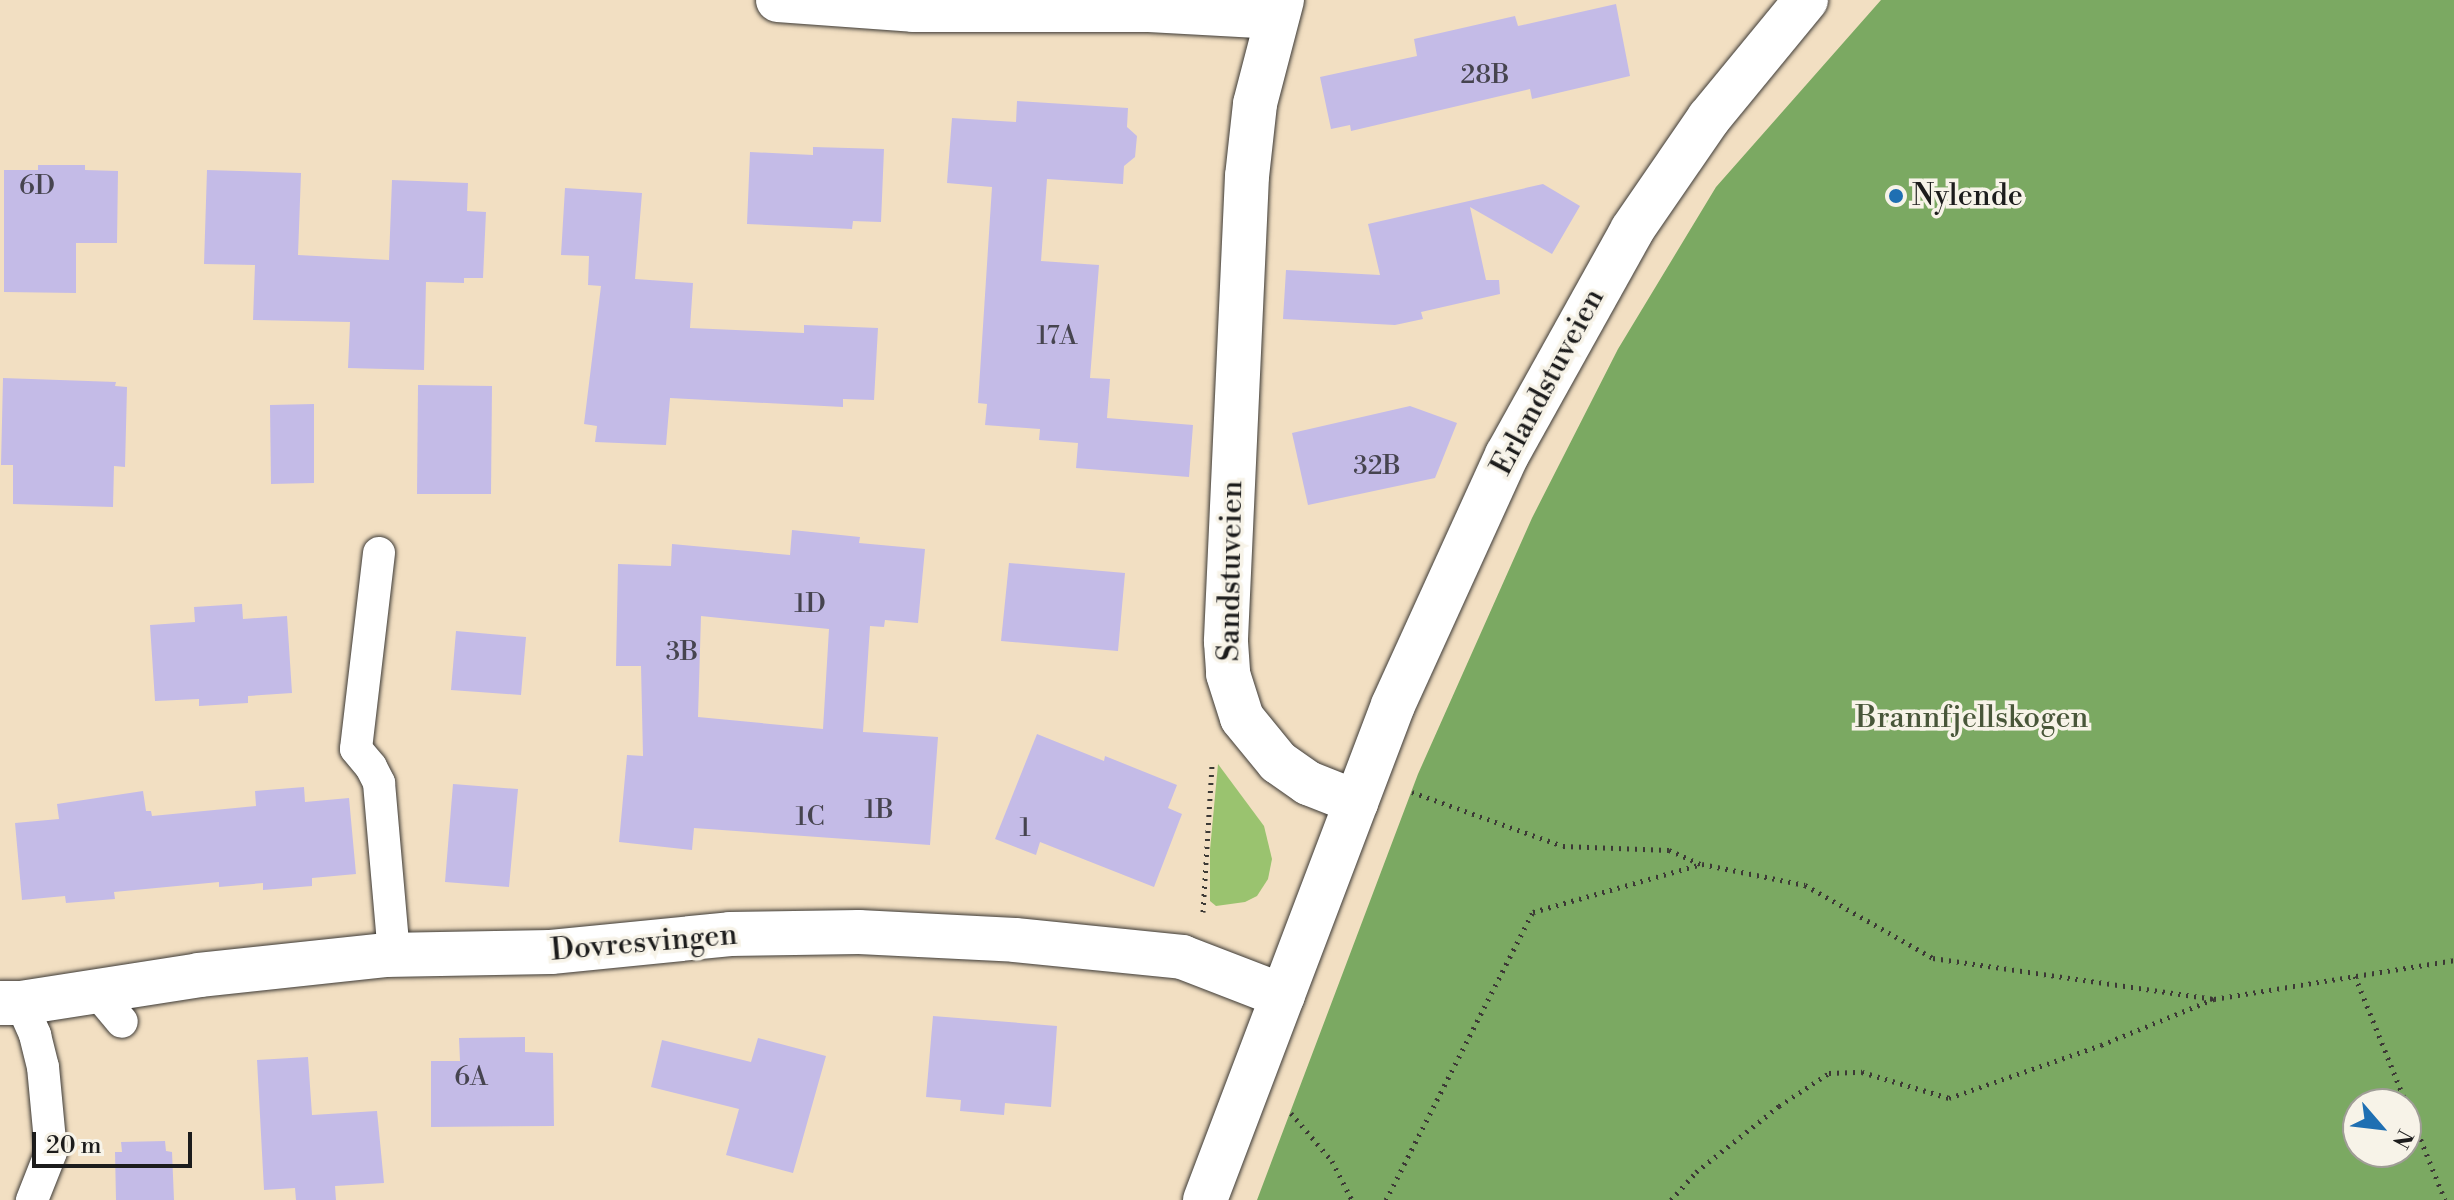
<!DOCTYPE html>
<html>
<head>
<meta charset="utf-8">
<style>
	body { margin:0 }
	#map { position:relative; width:2454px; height:1200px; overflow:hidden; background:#f2dfc2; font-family:"Libre Bodoni",serif }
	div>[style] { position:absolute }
	.green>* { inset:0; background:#9ac36f }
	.forest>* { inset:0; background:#7ba962 }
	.building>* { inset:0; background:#c4bbe7 }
	.path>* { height:5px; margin-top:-2.5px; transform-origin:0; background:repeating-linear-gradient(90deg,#3c3935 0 2px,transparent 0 8px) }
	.roads { filter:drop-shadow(0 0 2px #3c3935) drop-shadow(0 0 2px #3c3935) }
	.service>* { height:32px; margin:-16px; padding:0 16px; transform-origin:16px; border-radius:16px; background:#fff }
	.minor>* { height:44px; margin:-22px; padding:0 22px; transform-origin:22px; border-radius:22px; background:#fff }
	.tertiary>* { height:44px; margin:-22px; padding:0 22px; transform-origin:22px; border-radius:22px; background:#fff }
	.dots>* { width:22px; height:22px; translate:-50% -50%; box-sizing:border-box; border:4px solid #f7f3e8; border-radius:50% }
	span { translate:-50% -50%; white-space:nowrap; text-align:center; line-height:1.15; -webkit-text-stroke:7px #f7f3e8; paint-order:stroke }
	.number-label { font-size:26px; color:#46444f }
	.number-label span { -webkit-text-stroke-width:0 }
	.poi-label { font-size:30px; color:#1c1c1c }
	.left { translate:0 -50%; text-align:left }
	.street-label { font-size:30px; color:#1c1c1c }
	.park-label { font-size:30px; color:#485639 }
	.north { position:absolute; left:2342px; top:1088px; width:80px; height:80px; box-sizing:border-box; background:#f7f3e8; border:2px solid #9f9d96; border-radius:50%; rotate:118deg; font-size:22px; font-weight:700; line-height:32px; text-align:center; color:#1c1c1c }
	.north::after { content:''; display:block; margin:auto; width:28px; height:36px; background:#1f6fb2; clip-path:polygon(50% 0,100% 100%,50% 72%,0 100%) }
	.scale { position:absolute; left:32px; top:1132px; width:160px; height:36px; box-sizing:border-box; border:4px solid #1c1c1c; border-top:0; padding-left:10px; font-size:24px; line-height:28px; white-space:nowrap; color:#1c1c1c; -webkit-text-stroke:6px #f7f3e8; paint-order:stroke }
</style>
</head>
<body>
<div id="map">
	<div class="green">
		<div style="clip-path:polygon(1218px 764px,1264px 826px,1272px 859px,1268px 879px,1257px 896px,1245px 902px,1216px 906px,1210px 901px,1210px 850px)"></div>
	</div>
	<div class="forest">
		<div style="clip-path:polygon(evenodd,1881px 0,2454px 0,2454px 1200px,1257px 1200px,1418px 774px,1532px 518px,1618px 349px,1716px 187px,1881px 0,2358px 1104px,2406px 1104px,2406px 1152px,2358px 1152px,2358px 1104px)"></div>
	</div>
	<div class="building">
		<div style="clip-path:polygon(1616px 4px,1630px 76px,1532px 99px,1530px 89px,1351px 131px,1350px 125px,1331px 129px,1320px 77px,1417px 56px,1414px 39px,1515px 16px,1518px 26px)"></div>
		<div style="clip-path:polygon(1017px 101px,1128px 108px,1127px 127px,1137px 136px,1135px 157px,1124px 166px,1123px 184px,1047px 179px,1041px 261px,1099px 265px,1090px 378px,1110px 379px,1107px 418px,1193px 425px,1189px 477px,1076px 468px,1078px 443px,1039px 440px,1040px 429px,985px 425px,987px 404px,978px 403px,992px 187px,947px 183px,952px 118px,1016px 122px)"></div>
		<div style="clip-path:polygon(813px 147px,884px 149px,881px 222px,853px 221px,852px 229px,747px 224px,750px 152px,813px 155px)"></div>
		<div style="clip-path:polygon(38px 165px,85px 165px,85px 170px,118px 171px,117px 243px,76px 243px,76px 293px,4px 292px,4px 170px,38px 170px)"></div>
		<div style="clip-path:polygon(207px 170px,301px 173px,298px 255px,389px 260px,392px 180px,468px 183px,467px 211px,486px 212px,483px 278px,464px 278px,464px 283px,426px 282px,424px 370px,348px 368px,350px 322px,253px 320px,255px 265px,204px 264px)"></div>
		<div style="clip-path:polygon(1543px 184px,1580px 206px,1552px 254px,1470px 207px,1486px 280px,1499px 280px,1500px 294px,1421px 312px,1423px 319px,1395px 325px,1283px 319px,1286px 270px,1380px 275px,1368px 224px)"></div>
		<div style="clip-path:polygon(565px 188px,642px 193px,635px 279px,693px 283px,690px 328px,804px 333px,804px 325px,878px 328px,874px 400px,843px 399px,843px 407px,670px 398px,666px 445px,595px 442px,597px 426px,584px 424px,601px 286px,588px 285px,589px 256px,561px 255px)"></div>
		<div style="clip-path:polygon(3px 378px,116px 382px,115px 386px,127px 387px,125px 467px,114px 466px,113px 507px,13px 504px,13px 465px,1px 465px)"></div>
		<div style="clip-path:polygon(418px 385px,492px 386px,491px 494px,417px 494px)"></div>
		<div style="clip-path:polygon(314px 404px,314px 483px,271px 484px,270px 405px)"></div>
		<div style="clip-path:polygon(1410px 406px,1457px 423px,1435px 478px,1308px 505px,1292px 433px)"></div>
		<div style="clip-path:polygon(evenodd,792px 530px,860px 537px,859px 543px,925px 549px,918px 623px,885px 620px,884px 627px,870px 626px,863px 732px,938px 737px,930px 845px,694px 828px,692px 850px,619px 842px,627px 755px,643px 756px,641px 666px,616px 666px,618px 564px,671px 566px,672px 544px,790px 555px,792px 530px,701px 616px,829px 629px,823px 729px,698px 717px,701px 616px)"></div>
		<div style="clip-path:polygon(1009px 563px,1125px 573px,1118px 651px,1001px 641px)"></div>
		<div style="clip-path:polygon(242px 604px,243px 619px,287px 616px,292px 693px,248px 696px,248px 703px,199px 706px,199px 699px,155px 701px,150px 625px,195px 622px,194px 607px)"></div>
		<div style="clip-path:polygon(456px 631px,526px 637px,521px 695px,451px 690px)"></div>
		<div style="clip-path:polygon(1037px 734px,1104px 761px,1105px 756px,1177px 785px,1168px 808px,1182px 814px,1154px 887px,1040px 842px,1036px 855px,995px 839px)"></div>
		<div style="clip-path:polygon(453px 784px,518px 789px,509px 887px,445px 882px)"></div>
		<div style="clip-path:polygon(304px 787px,305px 802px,349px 798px,356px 874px,312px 878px,312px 886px,263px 890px,263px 883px,219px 887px,219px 882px,114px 892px,115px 899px,66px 903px,65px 896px,22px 900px,15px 823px,59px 819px,57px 804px,143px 791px,146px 811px,151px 811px,152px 816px,256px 806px,255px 791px)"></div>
		<div style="clip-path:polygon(933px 1016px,1057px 1026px,1051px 1107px,1005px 1103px,1004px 1115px,960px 1111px,961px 1100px,926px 1097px)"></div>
		<div style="clip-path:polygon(525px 1037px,525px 1052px,553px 1053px,554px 1126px,431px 1127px,431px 1061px,460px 1061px,459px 1038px)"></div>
		<div style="clip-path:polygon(758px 1038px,826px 1056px,793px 1173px,726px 1155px,739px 1109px,651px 1087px,662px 1040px,751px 1062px)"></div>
		<div style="clip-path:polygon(308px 1057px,312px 1115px,377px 1111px,384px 1183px,335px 1186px,336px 1200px,296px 1200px,295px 1188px,264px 1190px,257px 1060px)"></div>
		<div style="clip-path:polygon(165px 1141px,166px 1151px,172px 1152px,174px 1200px,116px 1200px,115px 1152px,122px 1152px,121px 1142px)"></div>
	</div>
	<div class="path">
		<div style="left:1412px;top:792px;width:160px;rotate:19.7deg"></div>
		<div style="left:1563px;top:846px;width:106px;rotate:2.2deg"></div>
		<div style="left:1669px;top:850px;width:35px;rotate:24deg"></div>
		<div style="left:1203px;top:912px;width:149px;rotate:-86.5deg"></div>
		<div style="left:2355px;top:976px;width:241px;rotate:68.1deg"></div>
		<div style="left:1291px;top:1113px;width:63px;rotate:49.5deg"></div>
		<div style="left:1332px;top:1161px;width:44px;rotate:62.9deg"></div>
		<div style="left:1386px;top:1200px;width:323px;rotate:-63deg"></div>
		<div style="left:1533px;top:912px;width:176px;rotate:-15.9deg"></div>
		<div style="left:1702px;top:864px;width:105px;rotate:11.5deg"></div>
		<div style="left:1805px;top:885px;width:147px;rotate:29.7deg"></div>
		<div style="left:1933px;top:958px;width:284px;rotate:8.3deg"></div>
		<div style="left:1671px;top:1200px;width:38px;rotate:-48deg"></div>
		<div style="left:1696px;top:1172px;width:106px;rotate:-38.5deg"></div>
		<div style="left:1779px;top:1106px;width:60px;rotate:-33.4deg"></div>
		<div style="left:1829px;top:1073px;width:33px;rotate:-2deg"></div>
		<div style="left:1862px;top:1072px;width:91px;rotate:16.6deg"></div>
		<div style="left:1949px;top:1098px;width:161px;rotate:-19.2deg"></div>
		<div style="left:2101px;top:1045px;width:122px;rotate:-22.2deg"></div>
		<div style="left:2214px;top:999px;width:243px;rotate:-9.2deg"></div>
	</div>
	<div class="roads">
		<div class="service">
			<div style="left:379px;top:553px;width:197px;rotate:96.7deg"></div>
			<div style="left:356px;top:749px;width:23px;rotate:50deg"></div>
			<div style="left:371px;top:767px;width:18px;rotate:63deg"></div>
			<div style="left:379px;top:783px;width:173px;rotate:85deg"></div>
			<div style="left:96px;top:991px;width:40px;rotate:50deg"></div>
			<div style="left:21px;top:1003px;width:35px;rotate:66deg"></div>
			<div style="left:35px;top:1035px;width:33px;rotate:76deg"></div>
			<div style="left:43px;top:1067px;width:85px;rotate:84.6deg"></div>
			<div style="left:51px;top:1152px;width:52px;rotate:111.6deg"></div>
		</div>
		<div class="minor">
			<div style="left:778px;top:0;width:135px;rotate:4.2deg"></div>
			<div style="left:913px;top:10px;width:236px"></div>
			<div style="left:1149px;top:10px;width:126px;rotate:3.2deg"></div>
			<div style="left:1282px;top:0;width:107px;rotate:104.6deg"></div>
			<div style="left:1255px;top:104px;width:72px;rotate:96.3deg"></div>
			<div style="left:1247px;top:176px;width:466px;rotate:92.6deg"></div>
			<div style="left:1226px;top:642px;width:32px;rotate:86deg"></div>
			<div style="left:1228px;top:674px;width:46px;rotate:72.3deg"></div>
			<div style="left:1242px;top:718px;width:57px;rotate:50.7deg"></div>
			<div style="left:1278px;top:762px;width:37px;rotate:35deg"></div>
			<div style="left:1308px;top:783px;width:52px;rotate:21.6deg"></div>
			<div style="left:0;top:1003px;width:21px"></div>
			<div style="left:21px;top:1003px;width:180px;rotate:-8.9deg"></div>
			<div style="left:199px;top:975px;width:187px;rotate:-6.1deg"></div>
			<div style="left:385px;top:955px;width:166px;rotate:-1deg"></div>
			<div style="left:551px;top:952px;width:180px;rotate:-5.7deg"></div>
			<div style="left:730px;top:934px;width:129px;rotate:-0.9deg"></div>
			<div style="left:859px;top:932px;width:156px;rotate:2.9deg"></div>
			<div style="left:1015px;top:940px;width:168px;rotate:5.8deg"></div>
			<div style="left:1182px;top:957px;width:108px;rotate:21.1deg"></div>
		</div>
		<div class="tertiary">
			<div style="left:1205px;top:1200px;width:529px;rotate:-69.2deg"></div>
			<div style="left:1393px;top:705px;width:275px;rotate:-65.5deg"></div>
			<div style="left:1507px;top:455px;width:257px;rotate:-60.9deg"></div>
			<div style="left:1632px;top:230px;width:136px;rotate:-55.5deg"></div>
			<div style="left:1709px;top:118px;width:153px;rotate:-50.6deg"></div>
		</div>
	</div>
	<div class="dots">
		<div style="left:1896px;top:196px;background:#1f6fb2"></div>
	</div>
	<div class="number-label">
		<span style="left:1485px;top:76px">28B</span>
		<span style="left:37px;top:187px">6D</span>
		<span style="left:1057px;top:337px">17A</span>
		<span style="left:1377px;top:467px">32B</span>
		<span style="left:810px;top:605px">1D</span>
		<span style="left:682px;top:653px">3B</span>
		<span style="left:879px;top:811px">1B</span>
		<span style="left:810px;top:818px">1C</span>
		<span style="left:1025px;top:829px">1</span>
		<span style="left:471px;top:1078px">6A</span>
	</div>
	<div class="poi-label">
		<span class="left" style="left:1912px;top:196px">Nylende</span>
	</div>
	<div class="street-label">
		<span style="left:1548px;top:382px;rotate:-62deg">Erlandstuveien</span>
		<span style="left:1231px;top:571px;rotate:-89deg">Sandstuveien</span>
		<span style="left:644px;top:943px;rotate:-5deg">Dovresvingen</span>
	</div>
	<div class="park-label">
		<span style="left:1972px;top:718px">Brannfjellskogen</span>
	</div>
	<div class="north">N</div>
	<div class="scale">20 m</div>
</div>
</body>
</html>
